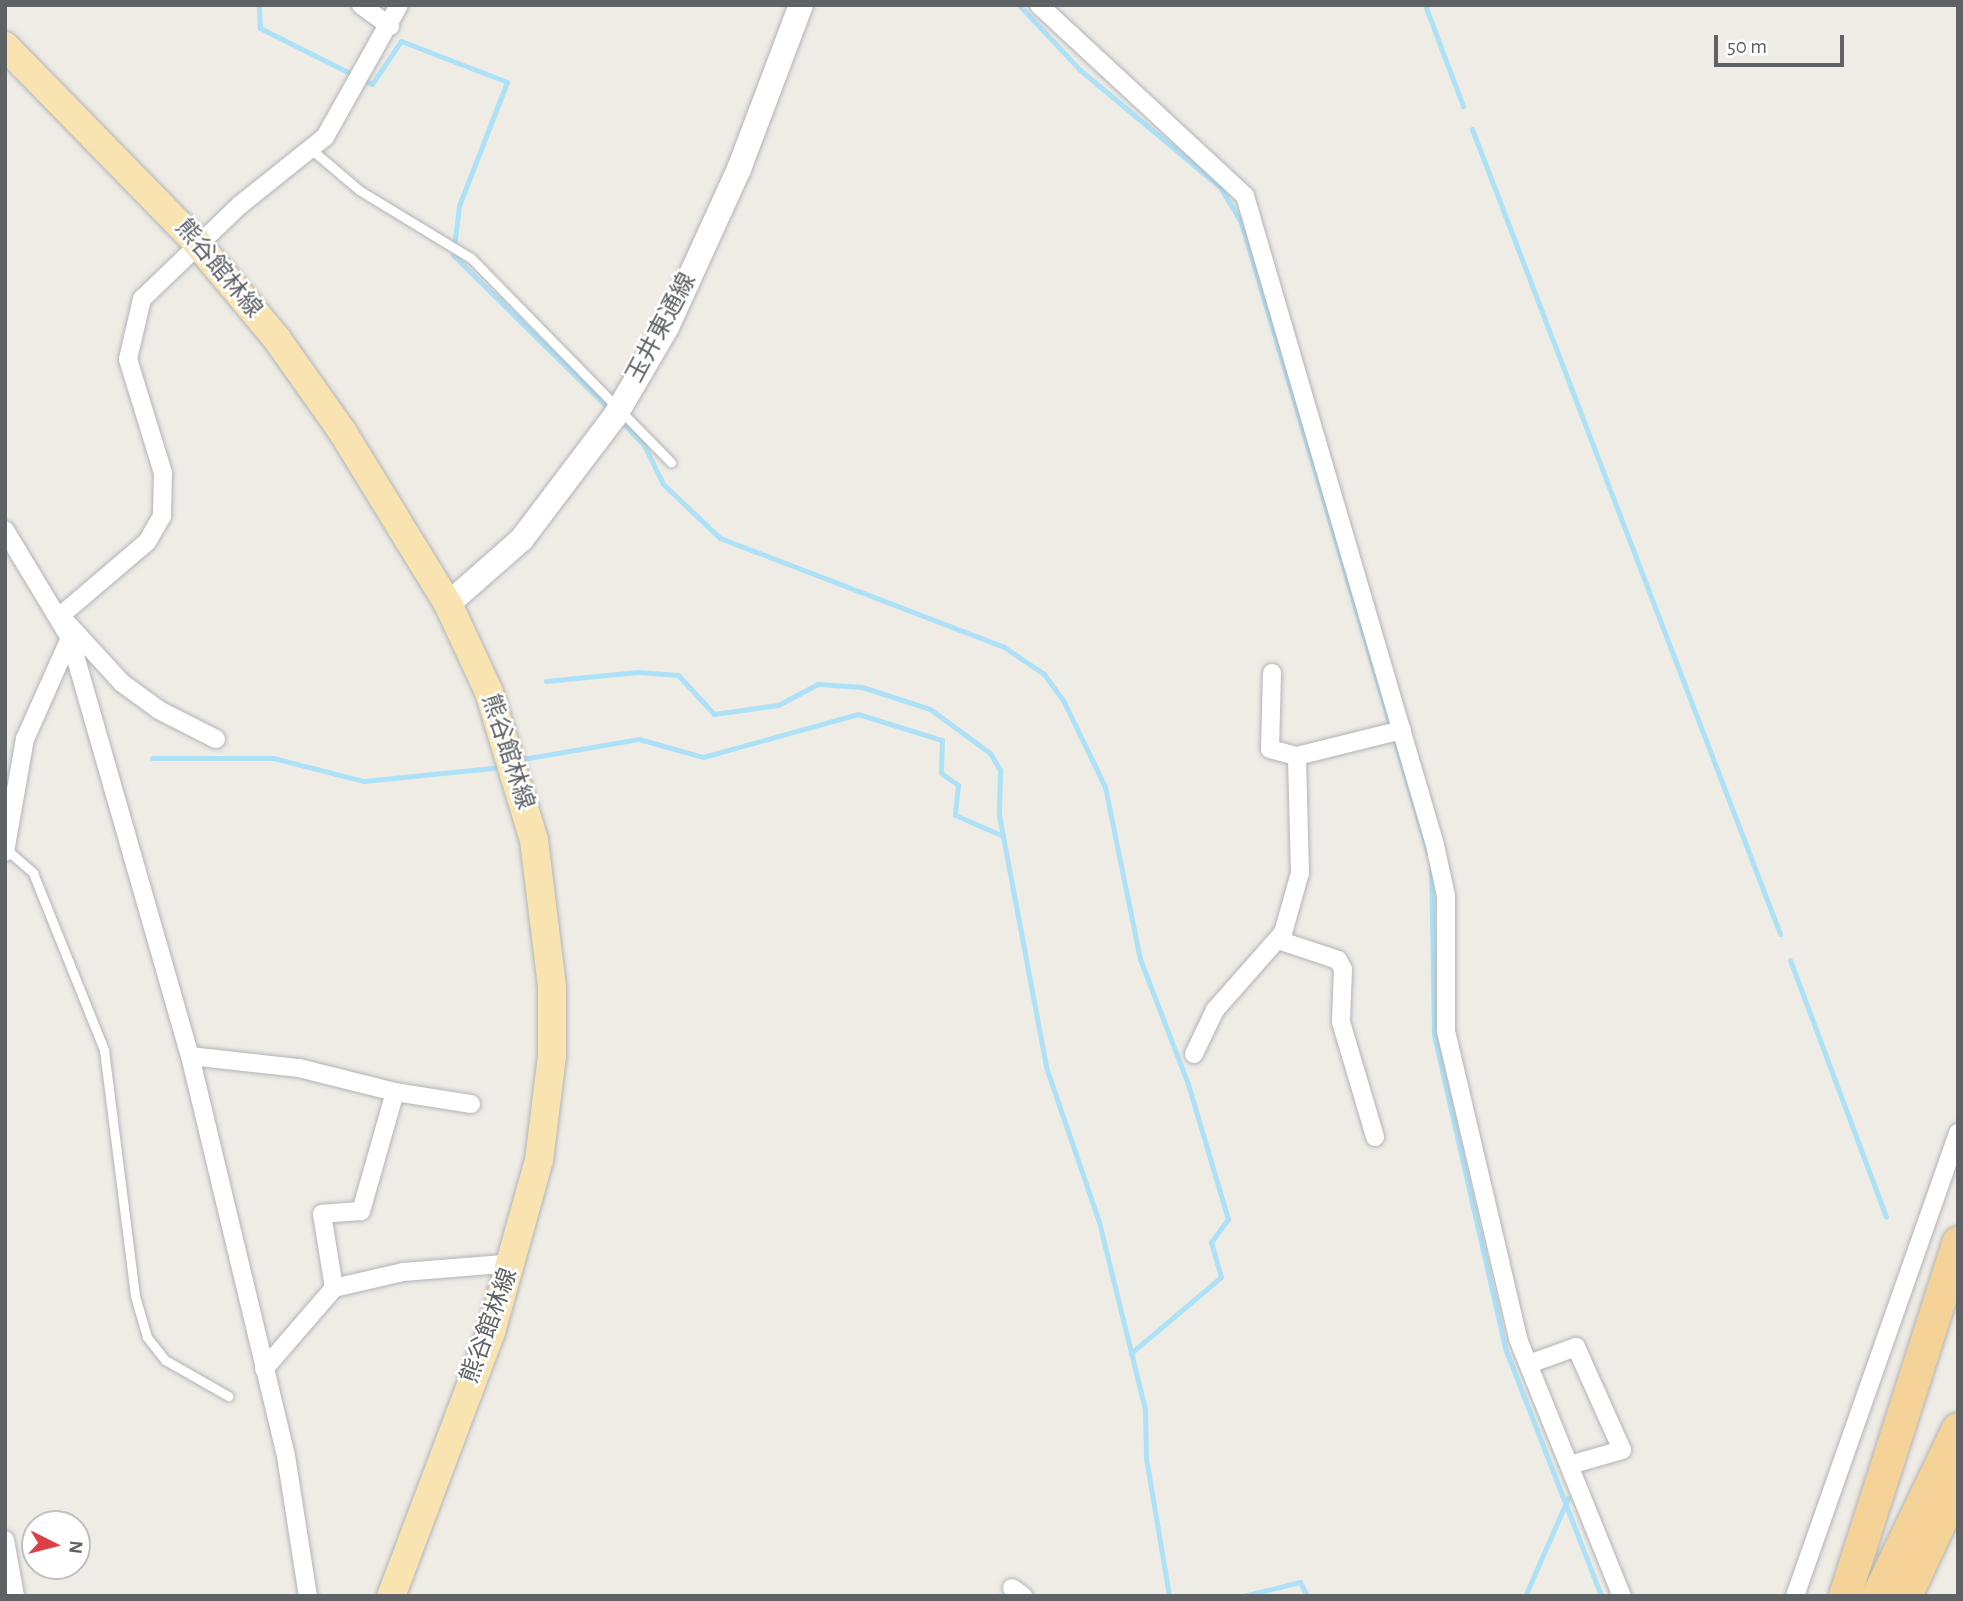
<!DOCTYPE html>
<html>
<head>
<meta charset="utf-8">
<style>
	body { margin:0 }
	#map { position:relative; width:1963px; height:1601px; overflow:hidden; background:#efece6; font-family:"Alegreya Sans","Noto Sans JP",sans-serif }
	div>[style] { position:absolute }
	.stream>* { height:5px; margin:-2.5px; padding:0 2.5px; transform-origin:2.5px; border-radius:2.5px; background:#ade1f8 }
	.roads { filter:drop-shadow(0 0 2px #b1b4b7) drop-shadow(0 0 2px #b1b4b7) }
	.lane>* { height:9px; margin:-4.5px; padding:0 4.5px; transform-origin:4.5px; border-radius:4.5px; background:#fff }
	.street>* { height:18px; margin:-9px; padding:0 9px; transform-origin:9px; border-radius:9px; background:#fff }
	.secondary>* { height:24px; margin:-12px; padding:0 12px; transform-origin:12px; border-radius:12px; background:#fff }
	.primary>* { height:28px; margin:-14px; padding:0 14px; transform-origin:14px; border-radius:14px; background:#f9e4b1 }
	.highway>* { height:32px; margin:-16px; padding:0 16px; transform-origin:16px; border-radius:16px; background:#f5d297 }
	span { translate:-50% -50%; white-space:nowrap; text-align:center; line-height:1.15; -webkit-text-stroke:5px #fff; paint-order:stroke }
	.street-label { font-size:24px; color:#5e6265 }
	.frame { position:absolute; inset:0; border:7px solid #5e6265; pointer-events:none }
	.north { position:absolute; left:21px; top:1510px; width:70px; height:70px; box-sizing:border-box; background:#fff; border:2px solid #bfc0c1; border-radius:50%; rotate:96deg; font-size:19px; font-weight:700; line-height:28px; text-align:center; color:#5e6265 }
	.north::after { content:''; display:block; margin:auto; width:24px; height:32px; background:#dc3f46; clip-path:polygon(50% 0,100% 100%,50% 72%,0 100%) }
	.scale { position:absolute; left:1714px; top:35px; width:130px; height:32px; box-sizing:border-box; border:4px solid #5e6265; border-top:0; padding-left:9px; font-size:21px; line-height:24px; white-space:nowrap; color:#5e6265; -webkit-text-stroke:5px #fff; paint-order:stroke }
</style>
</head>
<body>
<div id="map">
	<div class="stream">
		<div style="left:259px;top:5px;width:23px;rotate:88deg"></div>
		<div style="left:260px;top:28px;width:125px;rotate:26.6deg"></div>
		<div style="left:372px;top:84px;width:52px;rotate:-56deg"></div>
		<div style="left:401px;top:41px;width:114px;rotate:21.1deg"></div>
		<div style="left:507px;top:82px;width:133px;rotate:111.2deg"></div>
		<div style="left:459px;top:206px;width:49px;rotate:97deg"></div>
		<div style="left:453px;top:255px;width:222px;rotate:44.6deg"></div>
		<div style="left:1019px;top:5px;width:88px;rotate:46.8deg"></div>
		<div style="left:1079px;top:69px;width:184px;rotate:39.9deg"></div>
		<div style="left:1220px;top:187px;width:41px;rotate:59deg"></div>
		<div style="left:1241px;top:222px;width:658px;rotate:73.49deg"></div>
		<div style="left:1425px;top:5px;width:108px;rotate:69.4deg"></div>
		<div style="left:1472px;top:129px;width:862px;rotate:69.06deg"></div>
		<div style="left:620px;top:420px;width:35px;rotate:46deg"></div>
		<div style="left:644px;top:445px;width:43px;rotate:64deg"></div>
		<div style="left:663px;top:484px;width:79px;rotate:43.5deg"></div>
		<div style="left:720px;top:538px;width:304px;rotate:21deg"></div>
		<div style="left:1004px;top:647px;width:48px;rotate:34deg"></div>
		<div style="left:1044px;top:674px;width:34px;rotate:54deg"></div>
		<div style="left:1064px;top:702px;width:94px;rotate:64.2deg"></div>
		<div style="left:1105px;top:787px;width:176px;rotate:78.5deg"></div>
		<div style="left:1140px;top:959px;width:134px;rotate:69deg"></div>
		<div style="left:1188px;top:1084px;width:141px;rotate:73.5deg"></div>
		<div style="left:1228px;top:1219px;width:29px;rotate:126deg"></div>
		<div style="left:1211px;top:1242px;width:36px;rotate:74deg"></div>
		<div style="left:1221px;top:1277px;width:118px;rotate:139.8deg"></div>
		<div style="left:546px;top:681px;width:92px;rotate:-5.6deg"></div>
		<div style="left:638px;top:672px;width:40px;rotate:4.3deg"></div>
		<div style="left:678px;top:675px;width:53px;rotate:47.3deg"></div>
		<div style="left:714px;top:714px;width:65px;rotate:-8deg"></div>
		<div style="left:778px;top:705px;width:45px;rotate:-27.7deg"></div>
		<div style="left:818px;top:684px;width:44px;rotate:3.9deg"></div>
		<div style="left:862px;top:687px;width:71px;rotate:17.9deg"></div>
		<div style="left:930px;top:709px;width:74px;rotate:36.3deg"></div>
		<div style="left:990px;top:753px;width:20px;rotate:60deg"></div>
		<div style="left:1000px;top:770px;width:45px;rotate:91.3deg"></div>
		<div style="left:999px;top:815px;width:256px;rotate:79.4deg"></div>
		<div style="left:1046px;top:1067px;width:164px;rotate:71.1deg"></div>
		<div style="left:1099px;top:1222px;width:193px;rotate:76.2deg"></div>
		<div style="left:1145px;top:1409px;width:49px;rotate:88.8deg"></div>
		<div style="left:1146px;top:1458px;width:140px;rotate:80.5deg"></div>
		<div style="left:152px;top:758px;width:121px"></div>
		<div style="left:273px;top:758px;width:94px;rotate:14.2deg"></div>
		<div style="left:364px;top:781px;width:139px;rotate:-5.8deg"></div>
		<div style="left:517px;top:760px;width:124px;rotate:-9.8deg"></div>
		<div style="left:639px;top:739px;width:66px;rotate:15.7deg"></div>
		<div style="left:703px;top:757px;width:161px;rotate:-15.5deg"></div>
		<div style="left:858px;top:714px;width:88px;rotate:17.2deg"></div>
		<div style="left:942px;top:740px;width:33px;rotate:92deg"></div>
		<div style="left:941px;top:773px;width:21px;rotate:35deg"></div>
		<div style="left:958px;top:785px;width:30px;rotate:96deg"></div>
		<div style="left:955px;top:815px;width:52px;rotate:23.6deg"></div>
		<div style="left:1431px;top:862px;width:173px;rotate:89deg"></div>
		<div style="left:1434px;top:1035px;width:321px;rotate:77.2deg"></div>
		<div style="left:1505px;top:1348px;width:266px;rotate:68.8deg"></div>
		<div style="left:1790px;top:960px;width:274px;rotate:69.5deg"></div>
		<div style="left:1243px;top:1596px;width:59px;rotate:-13.8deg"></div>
		<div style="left:1300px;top:1582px;width:16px;rotate:63deg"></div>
		<div style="left:1525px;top:1596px;width:107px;rotate:-66.3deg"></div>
	</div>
	<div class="roads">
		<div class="lane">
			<div style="left:312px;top:150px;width:62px;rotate:40.4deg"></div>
			<div style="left:359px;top:190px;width:131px;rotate:31.3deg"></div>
			<div style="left:471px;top:258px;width:286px;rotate:45.6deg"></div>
			<div style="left:7px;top:850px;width:35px;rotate:41deg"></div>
			<div style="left:33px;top:873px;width:191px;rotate:68.1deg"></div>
			<div style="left:104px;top:1050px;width:248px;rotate:82.8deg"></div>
			<div style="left:135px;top:1296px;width:43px;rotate:73.7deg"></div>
			<div style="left:147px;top:1337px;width:29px;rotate:52deg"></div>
			<div style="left:165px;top:1360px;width:73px;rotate:29.7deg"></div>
		</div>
		<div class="street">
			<div style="left:361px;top:5px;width:36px;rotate:36deg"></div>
			<div style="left:1039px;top:5px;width:281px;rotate:42.8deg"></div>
			<div style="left:1245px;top:196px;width:676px;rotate:73.68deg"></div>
			<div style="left:1435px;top:845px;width:52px;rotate:77.8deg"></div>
			<div style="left:1446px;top:896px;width:135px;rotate:90deg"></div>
			<div style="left:1446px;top:1031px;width:316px;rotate:76.8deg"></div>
			<div style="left:1518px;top:1339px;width:277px;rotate:68deg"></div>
			<div style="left:5px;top:530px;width:126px;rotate:59deg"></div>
			<div style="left:70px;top:638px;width:435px;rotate:74deg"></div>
			<div style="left:190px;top:1056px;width:411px;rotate:76.5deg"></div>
			<div style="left:286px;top:1456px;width:142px;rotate:81.1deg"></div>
			<div style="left:60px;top:616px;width:114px;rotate:-40.4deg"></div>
			<div style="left:147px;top:542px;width:30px;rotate:-60deg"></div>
			<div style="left:162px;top:516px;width:43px;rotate:-88.7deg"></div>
			<div style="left:163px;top:473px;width:119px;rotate:-107.1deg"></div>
			<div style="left:128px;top:359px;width:62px;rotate:-76.9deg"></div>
			<div style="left:142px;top:299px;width:136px;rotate:-43.8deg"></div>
			<div style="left:240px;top:205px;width:109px;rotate:-38.7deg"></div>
			<div style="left:325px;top:137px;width:151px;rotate:-60.7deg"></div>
			<div style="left:68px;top:624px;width:80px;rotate:47.5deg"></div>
			<div style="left:122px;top:683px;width:46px;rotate:36.1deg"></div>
			<div style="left:159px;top:710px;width:64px;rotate:27deg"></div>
			<div style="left:1272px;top:673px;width:76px;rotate:91.5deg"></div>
			<div style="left:1270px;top:749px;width:28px;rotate:15deg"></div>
			<div style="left:1297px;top:756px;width:108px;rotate:-13.9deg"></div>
			<div style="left:5px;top:852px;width:115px;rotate:-80deg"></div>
			<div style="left:25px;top:739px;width:111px;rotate:-66deg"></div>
			<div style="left:1278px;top:940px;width:63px;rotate:18.4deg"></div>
			<div style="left:1338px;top:960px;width:10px;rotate:61deg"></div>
			<div style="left:1343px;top:969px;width:53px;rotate:92.2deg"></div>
			<div style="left:1341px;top:1022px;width:120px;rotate:73.5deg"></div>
			<div style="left:1194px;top:1054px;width:49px;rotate:-64.5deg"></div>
			<div style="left:1215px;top:1010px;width:103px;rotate:-48.6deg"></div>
			<div style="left:1283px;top:933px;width:62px;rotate:-74.2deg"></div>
			<div style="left:1300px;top:873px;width:117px;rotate:-91.5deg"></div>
			<div style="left:190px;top:1056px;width:110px;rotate:6.3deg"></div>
			<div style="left:299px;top:1068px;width:99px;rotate:14deg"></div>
			<div style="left:395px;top:1092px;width:124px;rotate:105.9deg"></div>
			<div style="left:361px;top:1211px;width:39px;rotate:176deg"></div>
			<div style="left:322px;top:1214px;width:75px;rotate:80.8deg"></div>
			<div style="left:334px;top:1288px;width:107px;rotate:130.8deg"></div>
			<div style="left:395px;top:1092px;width:77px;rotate:9deg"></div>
			<div style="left:334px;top:1288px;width:71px;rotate:-13.1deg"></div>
			<div style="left:403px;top:1272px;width:111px;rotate:-4.6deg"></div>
			<div style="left:1529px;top:1364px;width:50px;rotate:-19.9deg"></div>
			<div style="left:1576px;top:1347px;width:113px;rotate:65.9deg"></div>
			<div style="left:1622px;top:1450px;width:54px;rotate:163.9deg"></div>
			<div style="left:5px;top:1540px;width:57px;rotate:79.9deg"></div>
			<div style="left:1012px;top:1588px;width:14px;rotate:36deg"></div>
			<div style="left:1795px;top:1596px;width:491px;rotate:-70.6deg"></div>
		</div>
		<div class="secondary">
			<div style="left:448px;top:604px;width:98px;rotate:-41.3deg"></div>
			<div style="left:522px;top:539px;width:154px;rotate:-52.9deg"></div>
			<div style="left:615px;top:416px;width:103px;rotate:-59.7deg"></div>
			<div style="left:667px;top:327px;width:174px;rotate:-65.5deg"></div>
			<div style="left:739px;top:169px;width:175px;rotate:-69.3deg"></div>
		</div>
		<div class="primary">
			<div style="left:5px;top:46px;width:275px;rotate:45.7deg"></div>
			<div style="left:197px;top:243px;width:125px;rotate:50.2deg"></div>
			<div style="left:277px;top:339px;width:113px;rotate:54.8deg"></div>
			<div style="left:342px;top:431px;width:203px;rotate:58.5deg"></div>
			<div style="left:448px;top:604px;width:97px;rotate:65deg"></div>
			<div style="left:489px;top:692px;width:155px;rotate:73.1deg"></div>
			<div style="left:534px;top:840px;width:148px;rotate:83deg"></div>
			<div style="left:552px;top:987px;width:69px;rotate:90deg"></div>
			<div style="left:552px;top:1056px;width:105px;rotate:97.1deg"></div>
			<div style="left:539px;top:1160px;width:179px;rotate:105.6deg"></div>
			<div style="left:491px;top:1332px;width:282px;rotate:110.7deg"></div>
		</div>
		<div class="highway">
			<div style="left:1845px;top:1596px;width:371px;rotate:-72.2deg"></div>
			<div style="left:1878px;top:1596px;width:185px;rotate:-64.4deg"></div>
			<div style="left:1906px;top:1596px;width:123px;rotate:-64.9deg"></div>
		</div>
	</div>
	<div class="street-label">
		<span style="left:218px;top:269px;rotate:50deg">熊谷館林線</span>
		<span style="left:662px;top:328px;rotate:-62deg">玉井東通線</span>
		<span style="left:507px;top:752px;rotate:72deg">熊谷館林線</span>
		<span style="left:490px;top:1326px;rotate:-70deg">熊谷館林線</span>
	</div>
	<div class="frame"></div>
	<div class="north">N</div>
	<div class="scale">50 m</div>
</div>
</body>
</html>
